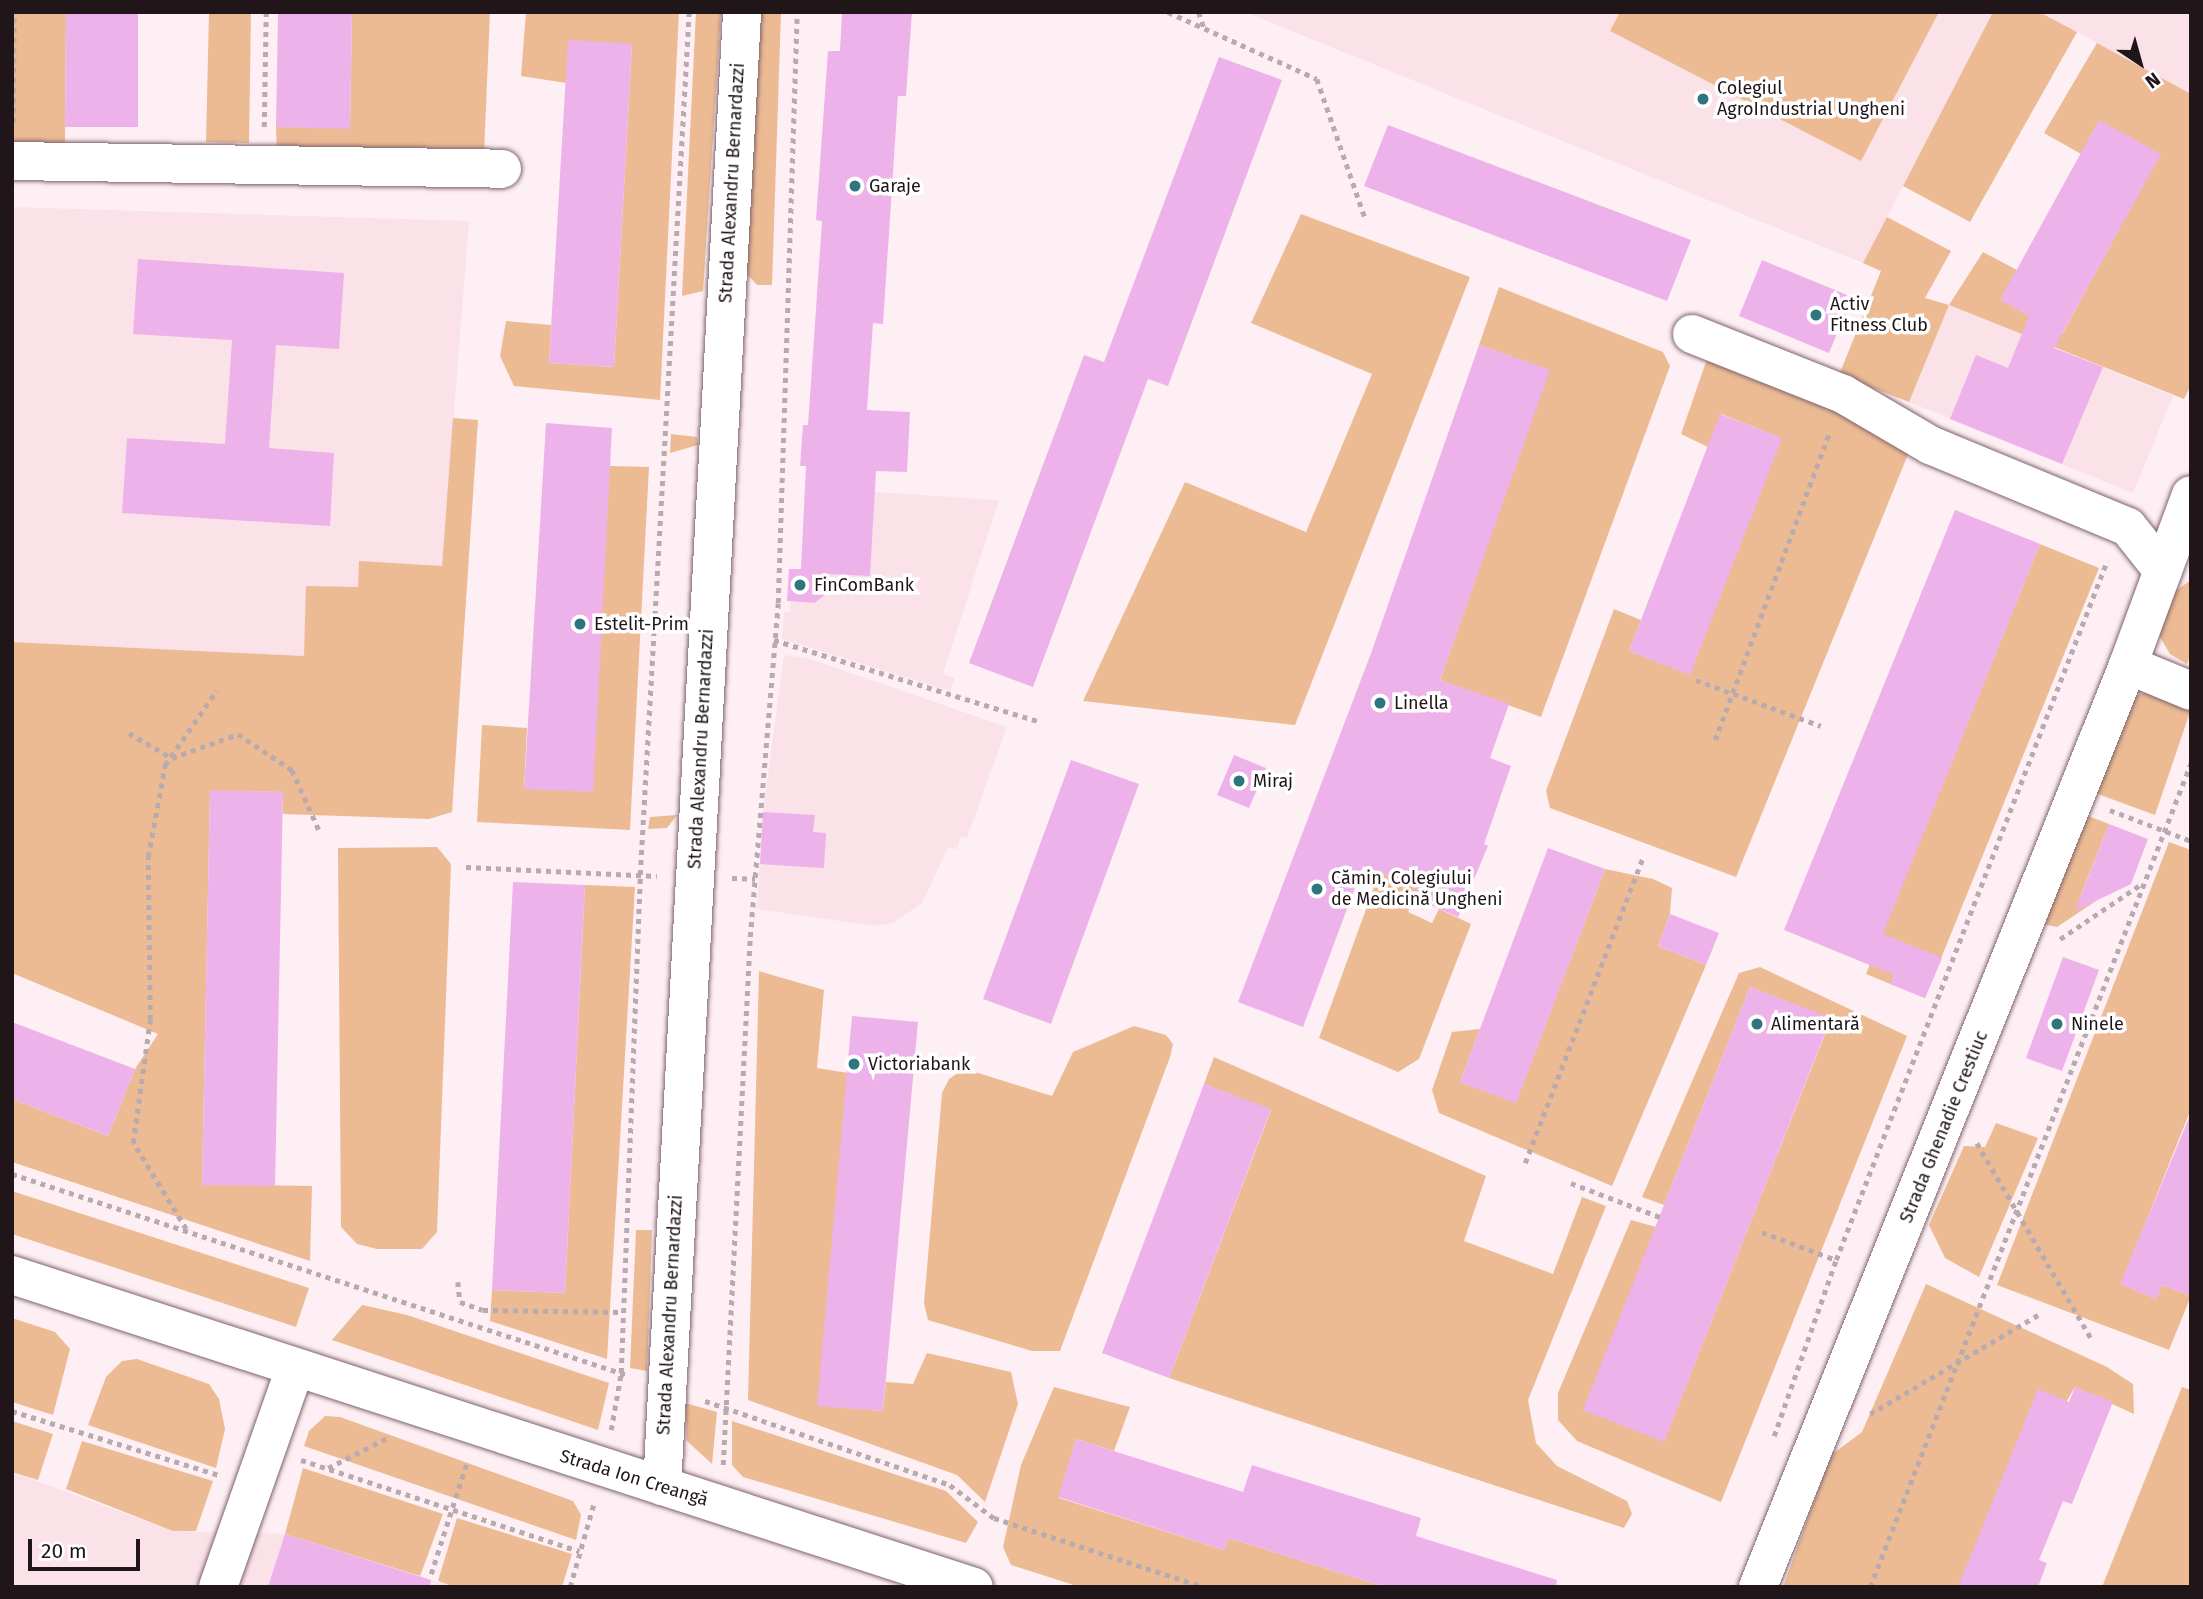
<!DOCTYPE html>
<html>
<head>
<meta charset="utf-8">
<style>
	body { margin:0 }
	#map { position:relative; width:2203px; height:1599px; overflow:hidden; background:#fdeff3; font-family:"Fira Sans",sans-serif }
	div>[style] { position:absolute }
	.built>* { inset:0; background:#fbe1e8 }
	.green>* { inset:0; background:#ecbb94 }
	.building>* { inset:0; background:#eeb2ea }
	.path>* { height:4.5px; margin-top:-2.25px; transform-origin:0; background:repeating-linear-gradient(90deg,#b8abaf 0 5px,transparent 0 10px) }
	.roads { filter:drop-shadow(0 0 2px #7f626b) drop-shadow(0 0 2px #7f626b) }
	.minor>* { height:38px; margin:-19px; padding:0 19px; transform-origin:19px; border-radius:19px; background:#fff }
	.dots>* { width:19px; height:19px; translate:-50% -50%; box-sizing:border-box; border:4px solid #fff; border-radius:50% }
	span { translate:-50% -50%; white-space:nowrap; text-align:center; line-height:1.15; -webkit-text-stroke:7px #fff; paint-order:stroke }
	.poi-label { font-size:18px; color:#201518 }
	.left { translate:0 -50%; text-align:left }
	.street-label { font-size:18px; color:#201518 }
	.frame { position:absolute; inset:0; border:14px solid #201518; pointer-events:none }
	.north { position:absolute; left:2105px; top:28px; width:70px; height:70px; -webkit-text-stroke:5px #fff; paint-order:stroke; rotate:144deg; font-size:19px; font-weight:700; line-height:28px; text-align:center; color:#201518 }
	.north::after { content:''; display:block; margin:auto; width:24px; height:32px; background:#201518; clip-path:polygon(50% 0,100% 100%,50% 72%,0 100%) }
	.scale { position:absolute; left:28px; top:1539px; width:112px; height:32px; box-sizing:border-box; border:4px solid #201518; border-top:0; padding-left:9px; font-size:21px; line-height:24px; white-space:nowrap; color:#201518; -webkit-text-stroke:5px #fff; paint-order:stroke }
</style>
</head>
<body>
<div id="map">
	<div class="built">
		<div style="clip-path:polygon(1245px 12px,1993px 12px,1863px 263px)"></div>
		<div style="clip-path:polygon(2039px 12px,2191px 12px,2191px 94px,2077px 32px)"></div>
		<div style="clip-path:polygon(12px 207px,469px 221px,442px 566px,358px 587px,305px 656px,12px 642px)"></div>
		<div style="clip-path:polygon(1949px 305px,2173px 396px,2133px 493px,1909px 402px)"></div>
		<div style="clip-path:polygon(874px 492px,999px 500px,943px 674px,955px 678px,950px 691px,782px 639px,784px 612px,790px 613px,791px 602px,816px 603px,827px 593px,828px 574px,870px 575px)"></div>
		<div style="clip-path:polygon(784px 655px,807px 658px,1007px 727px,967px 838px,961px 837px,957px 849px,948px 848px,922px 903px,893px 923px,875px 926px,757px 909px,763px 812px)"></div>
		<div style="clip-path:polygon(12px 1472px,173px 1531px,285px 1534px,454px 1587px,12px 1587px)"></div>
	</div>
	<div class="green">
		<div style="clip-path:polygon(12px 12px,66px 12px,65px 144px,12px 143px)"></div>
		<div style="clip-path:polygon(209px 12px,251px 12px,249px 143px,206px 142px)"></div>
		<div style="clip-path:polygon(352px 12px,490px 12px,484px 154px,277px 154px,276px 127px,350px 128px)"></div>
		<div style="clip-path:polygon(526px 12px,679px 12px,660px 400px,514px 386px,500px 356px,506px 321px,551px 325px,549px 363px,614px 367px,632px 45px,566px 83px,521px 76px)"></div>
		<div style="clip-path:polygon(696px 12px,721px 12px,703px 291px,682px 296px)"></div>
		<div style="clip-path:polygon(781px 12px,772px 285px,757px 285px,746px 273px,761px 14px)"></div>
		<div style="clip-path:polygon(1620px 12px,1939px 12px,1861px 161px,1610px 31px)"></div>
		<div style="clip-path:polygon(1993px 12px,2039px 12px,2077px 32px,1970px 222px,1903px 186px)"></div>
		<div style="clip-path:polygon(2097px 43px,2191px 94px,2191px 385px,2184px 399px,1949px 305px,1909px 402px,1839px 375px,1881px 271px,1863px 263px,1887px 217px,1951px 251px,1925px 298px,1949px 305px,1983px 252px,2017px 270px,2001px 300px,2062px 334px,2160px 154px,2081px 154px,2044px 133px)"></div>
		<div style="clip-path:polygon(1301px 214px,1470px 277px,1295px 725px,1083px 701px,1185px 482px,1306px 532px,1372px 374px,1251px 323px)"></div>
		<div style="clip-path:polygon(1499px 287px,1663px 352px,1670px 366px,1541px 717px,1440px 680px,1549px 370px,1479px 345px)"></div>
		<div style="clip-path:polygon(1707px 359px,1818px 399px,1911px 447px,1736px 877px,1550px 808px,1546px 791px,1614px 609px,1641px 620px,1629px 651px,1689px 674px,1781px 438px,1721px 414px,1708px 447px,1681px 434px)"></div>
		<div style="clip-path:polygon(453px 418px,478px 420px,452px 812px,429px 819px,283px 814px,283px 792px,210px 791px,202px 1184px,312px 1186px,310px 1261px,12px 1162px,12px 1099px,108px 1136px,135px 1069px,158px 1034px,12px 973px,12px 642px,304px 656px,306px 586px,358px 587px,359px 561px,442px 566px)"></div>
		<div style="clip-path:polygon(671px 434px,697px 437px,698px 445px,670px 453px)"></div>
		<div style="clip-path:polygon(610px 466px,649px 467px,630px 830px,477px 822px,482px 725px,527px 728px,524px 789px)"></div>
		<div style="clip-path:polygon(2040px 544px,2099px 568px,1925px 998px,1866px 974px)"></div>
		<div style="clip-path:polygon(2191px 580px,2191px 653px,2187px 664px,2170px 654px,2157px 632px,2170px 595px)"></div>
		<div style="clip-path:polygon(2145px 692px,2191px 709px,2155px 815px,2095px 793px,2130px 699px)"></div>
		<div style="clip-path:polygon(1407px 797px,1403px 882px,1418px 888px,1408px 912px,1432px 923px,1439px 909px,1471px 924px,1419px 1059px,1398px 1072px,1319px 1038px)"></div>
		<div style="clip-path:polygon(677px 815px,667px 828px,648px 829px,650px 817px)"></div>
		<div style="clip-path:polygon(2086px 815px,2109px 824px,2081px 895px,2096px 901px,2057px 927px,2043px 924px)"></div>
		<div style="clip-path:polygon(2169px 842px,2191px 850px,2191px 1109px,2121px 1284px,2156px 1299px,2162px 1285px,2191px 1296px,2169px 1350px,1997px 1285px)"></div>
		<div style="clip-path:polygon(437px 847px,451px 864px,437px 1232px,422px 1249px,377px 1249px,357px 1244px,341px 1227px,338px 848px)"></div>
		<div style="clip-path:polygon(1605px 869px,1653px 879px,1672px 888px,1670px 914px,1658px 946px,1706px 965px,1612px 1186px,1439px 1113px,1432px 1090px,1452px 1032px,1480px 1029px,1460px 1082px,1516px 1102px)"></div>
		<div style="clip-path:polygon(585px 885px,635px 887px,607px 1359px,490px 1321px,492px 1290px,565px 1293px)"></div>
		<div style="clip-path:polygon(1760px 967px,1907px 1036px,1721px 1502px,1577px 1441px,1558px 1420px,1558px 1393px,1631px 1220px,1656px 1227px,1664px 1441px,1831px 1019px,1750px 987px,1664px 1205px,1642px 1197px,1739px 973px)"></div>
		<div style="clip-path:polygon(759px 971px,824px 990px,817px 1068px,848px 1073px,818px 1405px,883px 1411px,886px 1382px,913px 1384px,927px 1353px,1011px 1372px,1018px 1404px,985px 1502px,957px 1475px,748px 1400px)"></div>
		<div style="clip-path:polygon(1134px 1026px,1166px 1035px,1173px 1044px,1170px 1057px,1060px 1351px,1032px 1351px,928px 1320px,924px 1303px,942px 1093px,949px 1079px,961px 1071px,972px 1071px,1052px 1096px,1073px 1052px)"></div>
		<div style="clip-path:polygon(1214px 1057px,1486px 1176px,1464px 1241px,1553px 1274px,1582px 1197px,1606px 1206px,1528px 1400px,1536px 1443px,1557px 1466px,1627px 1501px,1632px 1514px,1624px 1528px,1169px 1378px,1271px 1110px,1204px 1084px)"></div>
		<div style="clip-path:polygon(1996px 1123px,2038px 1138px,1979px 1277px,1945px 1258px,1929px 1225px,1964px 1146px,1985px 1147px)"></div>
		<div style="clip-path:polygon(12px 1191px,309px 1288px,296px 1327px,12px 1234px)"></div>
		<div style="clip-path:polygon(636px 1230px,652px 1230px,647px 1371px,630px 1368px)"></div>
		<div style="clip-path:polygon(1926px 1284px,2107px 1367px,2133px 1384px,2134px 1414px,2075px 1387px,1958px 1587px,1783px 1587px,1831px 1455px,1862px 1432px)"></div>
		<div style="clip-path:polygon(362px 1305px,407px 1315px,609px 1383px,598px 1430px,332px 1340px)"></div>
		<div style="clip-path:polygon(12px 1318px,55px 1332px,70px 1349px,53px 1415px,12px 1402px)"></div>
		<div style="clip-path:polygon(137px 1359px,209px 1384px,219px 1399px,225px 1429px,216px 1468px,88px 1425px,106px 1377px,122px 1361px)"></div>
		<div style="clip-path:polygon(1054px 1387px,1130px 1407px,1114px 1451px,1076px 1439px,1059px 1498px,1224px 1550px,1229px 1538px,1385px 1587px,1080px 1587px,1011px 1565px,1003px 1547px,1021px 1465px)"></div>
		<div style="clip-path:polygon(2182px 1387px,2191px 1390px,2191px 1587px,2102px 1587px)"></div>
		<div style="clip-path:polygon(685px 1403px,717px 1412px,712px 1464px,687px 1441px)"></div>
		<div style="clip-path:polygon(325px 1416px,340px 1417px,573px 1501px,581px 1515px,576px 1540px,304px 1446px,309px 1431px)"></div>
		<div style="clip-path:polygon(12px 1421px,53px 1434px,38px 1480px,12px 1472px)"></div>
		<div style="clip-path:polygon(732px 1421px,946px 1491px,978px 1522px,966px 1543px,743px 1477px,732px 1465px)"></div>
		<div style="clip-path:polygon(82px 1441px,213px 1481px,196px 1531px,173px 1531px,66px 1489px)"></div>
		<div style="clip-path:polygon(303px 1468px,443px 1514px,420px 1576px,285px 1534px)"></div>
		<div style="clip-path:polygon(457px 1518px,572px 1554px,562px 1587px,455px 1587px,438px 1581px)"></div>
	</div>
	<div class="building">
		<div style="clip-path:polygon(66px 12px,138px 12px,138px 127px,65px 127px)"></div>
		<div style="clip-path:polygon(278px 12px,352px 12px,350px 129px,276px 127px)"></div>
		<div style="clip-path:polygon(842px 12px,912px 12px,906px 96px,898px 96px,883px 324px,873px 323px,867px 410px,910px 412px,907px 472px,876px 471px,870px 576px,828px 574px,827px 593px,815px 603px,787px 601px,789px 569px,801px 569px,806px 466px,800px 466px,803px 425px,808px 425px,822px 221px,816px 220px,828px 51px,840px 51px)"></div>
		<div style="clip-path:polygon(568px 40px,632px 44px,614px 367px,549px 363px)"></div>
		<div style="clip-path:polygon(1219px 57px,1282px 80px,1168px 386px,1148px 379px,1033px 687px,969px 663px,1084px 355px,1104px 362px)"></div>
		<div style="clip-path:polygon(2099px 120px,2161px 154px,2054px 348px,2103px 367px,2062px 464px,1950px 419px,1976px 355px,2008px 368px,2029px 316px,2000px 300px)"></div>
		<div style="clip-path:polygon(1388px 125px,1691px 240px,1667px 301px,1364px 186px)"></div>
		<div style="clip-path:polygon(138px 259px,344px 273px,339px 349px,276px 345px,269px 448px,334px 453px,330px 526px,122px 513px,127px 438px,225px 444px,232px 340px,133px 334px)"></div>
		<div style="clip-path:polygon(1762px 260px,1852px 297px,1829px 353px,1739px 316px)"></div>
		<div style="clip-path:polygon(1479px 345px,1550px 370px,1440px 680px,1509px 704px,1490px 758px,1511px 766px,1484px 844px,1488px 846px,1458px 917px,1414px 898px,1418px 888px,1363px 866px,1303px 1027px,1238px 1002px,1370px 656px)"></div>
		<div style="clip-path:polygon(1720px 414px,1782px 438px,1690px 675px,1629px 651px)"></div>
		<div style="clip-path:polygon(546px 423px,612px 428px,593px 792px,524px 789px)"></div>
		<div style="clip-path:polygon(1955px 510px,2040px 544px,1883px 934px,1942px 958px,1925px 998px,1890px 984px,1894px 975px,1784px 930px)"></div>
		<div style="clip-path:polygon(1234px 755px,1266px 768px,1249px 808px,1217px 795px)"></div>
		<div style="clip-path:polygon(1071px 760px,1139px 784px,1051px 1024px,983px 999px)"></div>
		<div style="clip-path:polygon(210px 790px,283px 792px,275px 1186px,202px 1185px)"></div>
		<div style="clip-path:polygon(763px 812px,815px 815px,813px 832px,826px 833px,824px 868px,760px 864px)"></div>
		<div style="clip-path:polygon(2109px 824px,2148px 839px,2131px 884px,2075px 911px)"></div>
		<div style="clip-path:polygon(1548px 848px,1605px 869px,1516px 1103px,1460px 1082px)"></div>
		<div style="clip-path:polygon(513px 882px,585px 885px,565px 1293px,492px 1290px)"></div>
		<div style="clip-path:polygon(1670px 914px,1719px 933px,1706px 965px,1658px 946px)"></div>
		<div style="clip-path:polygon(2063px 957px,2099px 970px,2062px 1071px,2026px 1058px)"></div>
		<div style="clip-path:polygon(1750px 987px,1831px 1018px,1664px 1442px,1583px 1410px)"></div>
		<div style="clip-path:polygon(852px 1016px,918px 1022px,883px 1411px,817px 1406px)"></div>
		<div style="clip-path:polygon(12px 1022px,135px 1069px,108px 1136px,12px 1099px)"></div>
		<div style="clip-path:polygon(1204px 1084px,1271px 1109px,1169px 1378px,1102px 1353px)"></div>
		<div style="clip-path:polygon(2191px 1113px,2191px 1296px,2162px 1285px,2156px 1299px,2120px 1284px)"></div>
		<div style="clip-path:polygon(2075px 1387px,2113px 1402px,2072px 1504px,2063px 1501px,2039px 1560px,2047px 1563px,2038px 1587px,1958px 1587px,2038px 1389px,2069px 1402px)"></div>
		<div style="clip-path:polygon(1076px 1439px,1243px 1492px,1252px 1465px,1421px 1518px,1416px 1536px,1557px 1580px,1556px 1587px,1385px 1587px,1229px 1538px,1224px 1550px,1058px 1497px)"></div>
		<div style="clip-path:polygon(285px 1534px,431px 1580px,430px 1587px,268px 1587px)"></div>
	</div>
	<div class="path">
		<div style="left:1168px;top:12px;width:163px;rotate:24.2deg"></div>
		<div style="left:1317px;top:79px;width:147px;rotate:70.9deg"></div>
		<div style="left:1199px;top:12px;width:17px;rotate:73deg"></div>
		<div style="left:1014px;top:13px;width:1px;rotate:-90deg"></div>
		<div style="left:13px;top:123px;width:111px;rotate:-89.5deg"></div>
		<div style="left:264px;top:127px;width:115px;rotate:-89deg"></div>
		<div style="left:774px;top:640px;width:278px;rotate:17.1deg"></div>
		<div style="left:1696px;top:680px;width:133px;rotate:20.2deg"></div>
		<div style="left:129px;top:733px;width:50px;rotate:30.2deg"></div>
		<div style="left:172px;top:758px;width:70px;rotate:-20deg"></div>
		<div style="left:238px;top:734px;width:65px;rotate:33.7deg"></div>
		<div style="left:292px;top:770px;width:66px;rotate:65.8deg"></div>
		<div style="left:1715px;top:740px;width:330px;rotate:-69.6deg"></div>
		<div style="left:2110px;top:810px;width:87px;rotate:20.9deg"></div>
		<div style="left:466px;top:867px;width:191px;rotate:2.7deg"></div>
		<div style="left:732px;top:878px;width:23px;rotate:2deg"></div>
		<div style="left:2060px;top:939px;width:100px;rotate:-34deg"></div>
		<div style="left:1977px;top:1143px;width:226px;rotate:59.7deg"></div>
		<div style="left:1525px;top:1163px;width:328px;rotate:-68.9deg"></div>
		<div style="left:12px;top:1174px;width:650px;rotate:18.1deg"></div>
		<div style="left:1571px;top:1183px;width:95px;rotate:20.9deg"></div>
		<div style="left:186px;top:1229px;width:101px;rotate:-121.6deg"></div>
		<div style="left:133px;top:1143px;width:124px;rotate:-82.1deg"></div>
		<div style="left:150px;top:1020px;width:163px;rotate:-90.7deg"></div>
		<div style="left:148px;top:857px;width:94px;rotate:-79.5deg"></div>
		<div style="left:165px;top:765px;width:91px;rotate:-55.3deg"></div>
		<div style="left:1762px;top:1232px;width:79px;rotate:20.7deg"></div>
		<div style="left:458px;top:1282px;width:20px;rotate:84deg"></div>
		<div style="left:460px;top:1302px;width:24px;rotate:19deg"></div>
		<div style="left:483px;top:1310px;width:140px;rotate:0.8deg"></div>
		<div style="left:705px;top:1401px;width:259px;rotate:18.9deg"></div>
		<div style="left:950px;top:1485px;width:55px;rotate:36.9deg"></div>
		<div style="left:994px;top:1518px;width:221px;rotate:18.2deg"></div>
		<div style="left:12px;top:1411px;width:217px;rotate:17.2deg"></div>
		<div style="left:1870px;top:1414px;width:195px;rotate:-30.5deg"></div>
		<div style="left:611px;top:1430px;width:58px;rotate:-80deg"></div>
		<div style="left:621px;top:1373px;width:498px;rotate:-87.8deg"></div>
		<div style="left:640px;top:875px;width:864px;rotate:-86.75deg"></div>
		<div style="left:1774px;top:1436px;width:187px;rotate:-70.6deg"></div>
		<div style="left:1836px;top:1260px;width:750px;rotate:-68.81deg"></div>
		<div style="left:301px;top:1460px;width:293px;rotate:18.1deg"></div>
		<div style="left:723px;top:1465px;width:529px;rotate:-87.07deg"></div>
		<div style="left:750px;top:937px;width:335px;rotate:-85.2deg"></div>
		<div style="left:778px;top:603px;width:591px;rotate:-88.16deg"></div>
		<div style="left:328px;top:1468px;width:68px;rotate:-26.9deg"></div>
		<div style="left:431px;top:1574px;width:118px;rotate:-72.2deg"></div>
		<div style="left:570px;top:1587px;width:87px;rotate:-74.1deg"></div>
		<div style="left:1870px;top:1587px;width:884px;rotate:-68.72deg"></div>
	</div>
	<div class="roads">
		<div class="minor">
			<div style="left:12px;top:161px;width:490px;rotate:0.9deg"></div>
			<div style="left:1692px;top:334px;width:162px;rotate:21.7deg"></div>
			<div style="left:1843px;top:394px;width:101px;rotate:30.4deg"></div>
			<div style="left:1930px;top:445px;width:214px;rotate:22.5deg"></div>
			<div style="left:2128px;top:527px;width:56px;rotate:51.5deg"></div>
			<div style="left:2128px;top:665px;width:68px;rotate:22.4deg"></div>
			<div style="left:12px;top:1275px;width:1011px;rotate:17.97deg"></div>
			<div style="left:662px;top:1486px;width:1476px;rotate:-86.89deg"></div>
			<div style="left:218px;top:1587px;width:232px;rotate:-70.6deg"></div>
			<div style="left:1758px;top:1587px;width:993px;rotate:-68.13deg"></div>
			<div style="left:2128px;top:665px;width:181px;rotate:-69.7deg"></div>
		</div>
	</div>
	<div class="dots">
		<div style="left:1703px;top:99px;background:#2d757f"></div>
		<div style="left:855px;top:186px;background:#2d757f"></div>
		<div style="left:1816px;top:315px;background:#2d757f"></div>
		<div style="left:800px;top:585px;background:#2d757f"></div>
		<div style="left:580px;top:624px;background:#2d757f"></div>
		<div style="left:1380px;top:703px;background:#2d757f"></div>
		<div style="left:1239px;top:781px;background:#2d757f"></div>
		<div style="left:1317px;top:889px;background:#2d757f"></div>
		<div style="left:1757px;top:1024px;background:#2d757f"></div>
		<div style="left:2057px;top:1024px;background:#2d757f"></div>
		<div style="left:854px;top:1064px;background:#2d757f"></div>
	</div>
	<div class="poi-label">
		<span class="left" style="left:1717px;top:99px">Colegiul<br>AgroIndustrial Ungheni</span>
		<span class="left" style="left:869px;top:186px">Garaje</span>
		<span class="left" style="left:1830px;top:315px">Activ<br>Fitness Club</span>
		<span class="left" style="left:814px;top:585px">FinComBank</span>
		<span class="left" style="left:594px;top:624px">Estelit-Prim</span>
		<span class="left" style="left:1394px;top:703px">Linella</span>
		<span class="left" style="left:1253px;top:781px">Miraj</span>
		<span class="left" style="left:1331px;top:889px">Cămin, Colegiului<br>de Medicină Ungheni</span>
		<span class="left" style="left:1771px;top:1024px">Alimentară</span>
		<span class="left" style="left:2071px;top:1024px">Ninele</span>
		<span class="left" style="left:868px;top:1064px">Victoriabank</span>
	</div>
	<div class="street-label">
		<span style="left:732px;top:183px;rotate:-87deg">Strada Alexandru Bernardazzi</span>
		<span style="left:701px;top:749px;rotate:-87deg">Strada Alexandru Bernardazzi</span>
		<span style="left:1944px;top:1127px;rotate:-68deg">Strada Ghenadie Crestiuc</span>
		<span style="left:670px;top:1315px;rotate:-87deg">Strada Alexandru Bernardazzi</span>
		<span style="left:634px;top:1478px;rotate:17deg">Strada Ion Creangă</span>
	</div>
	<div class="frame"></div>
	<div class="north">N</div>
	<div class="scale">20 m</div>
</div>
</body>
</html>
